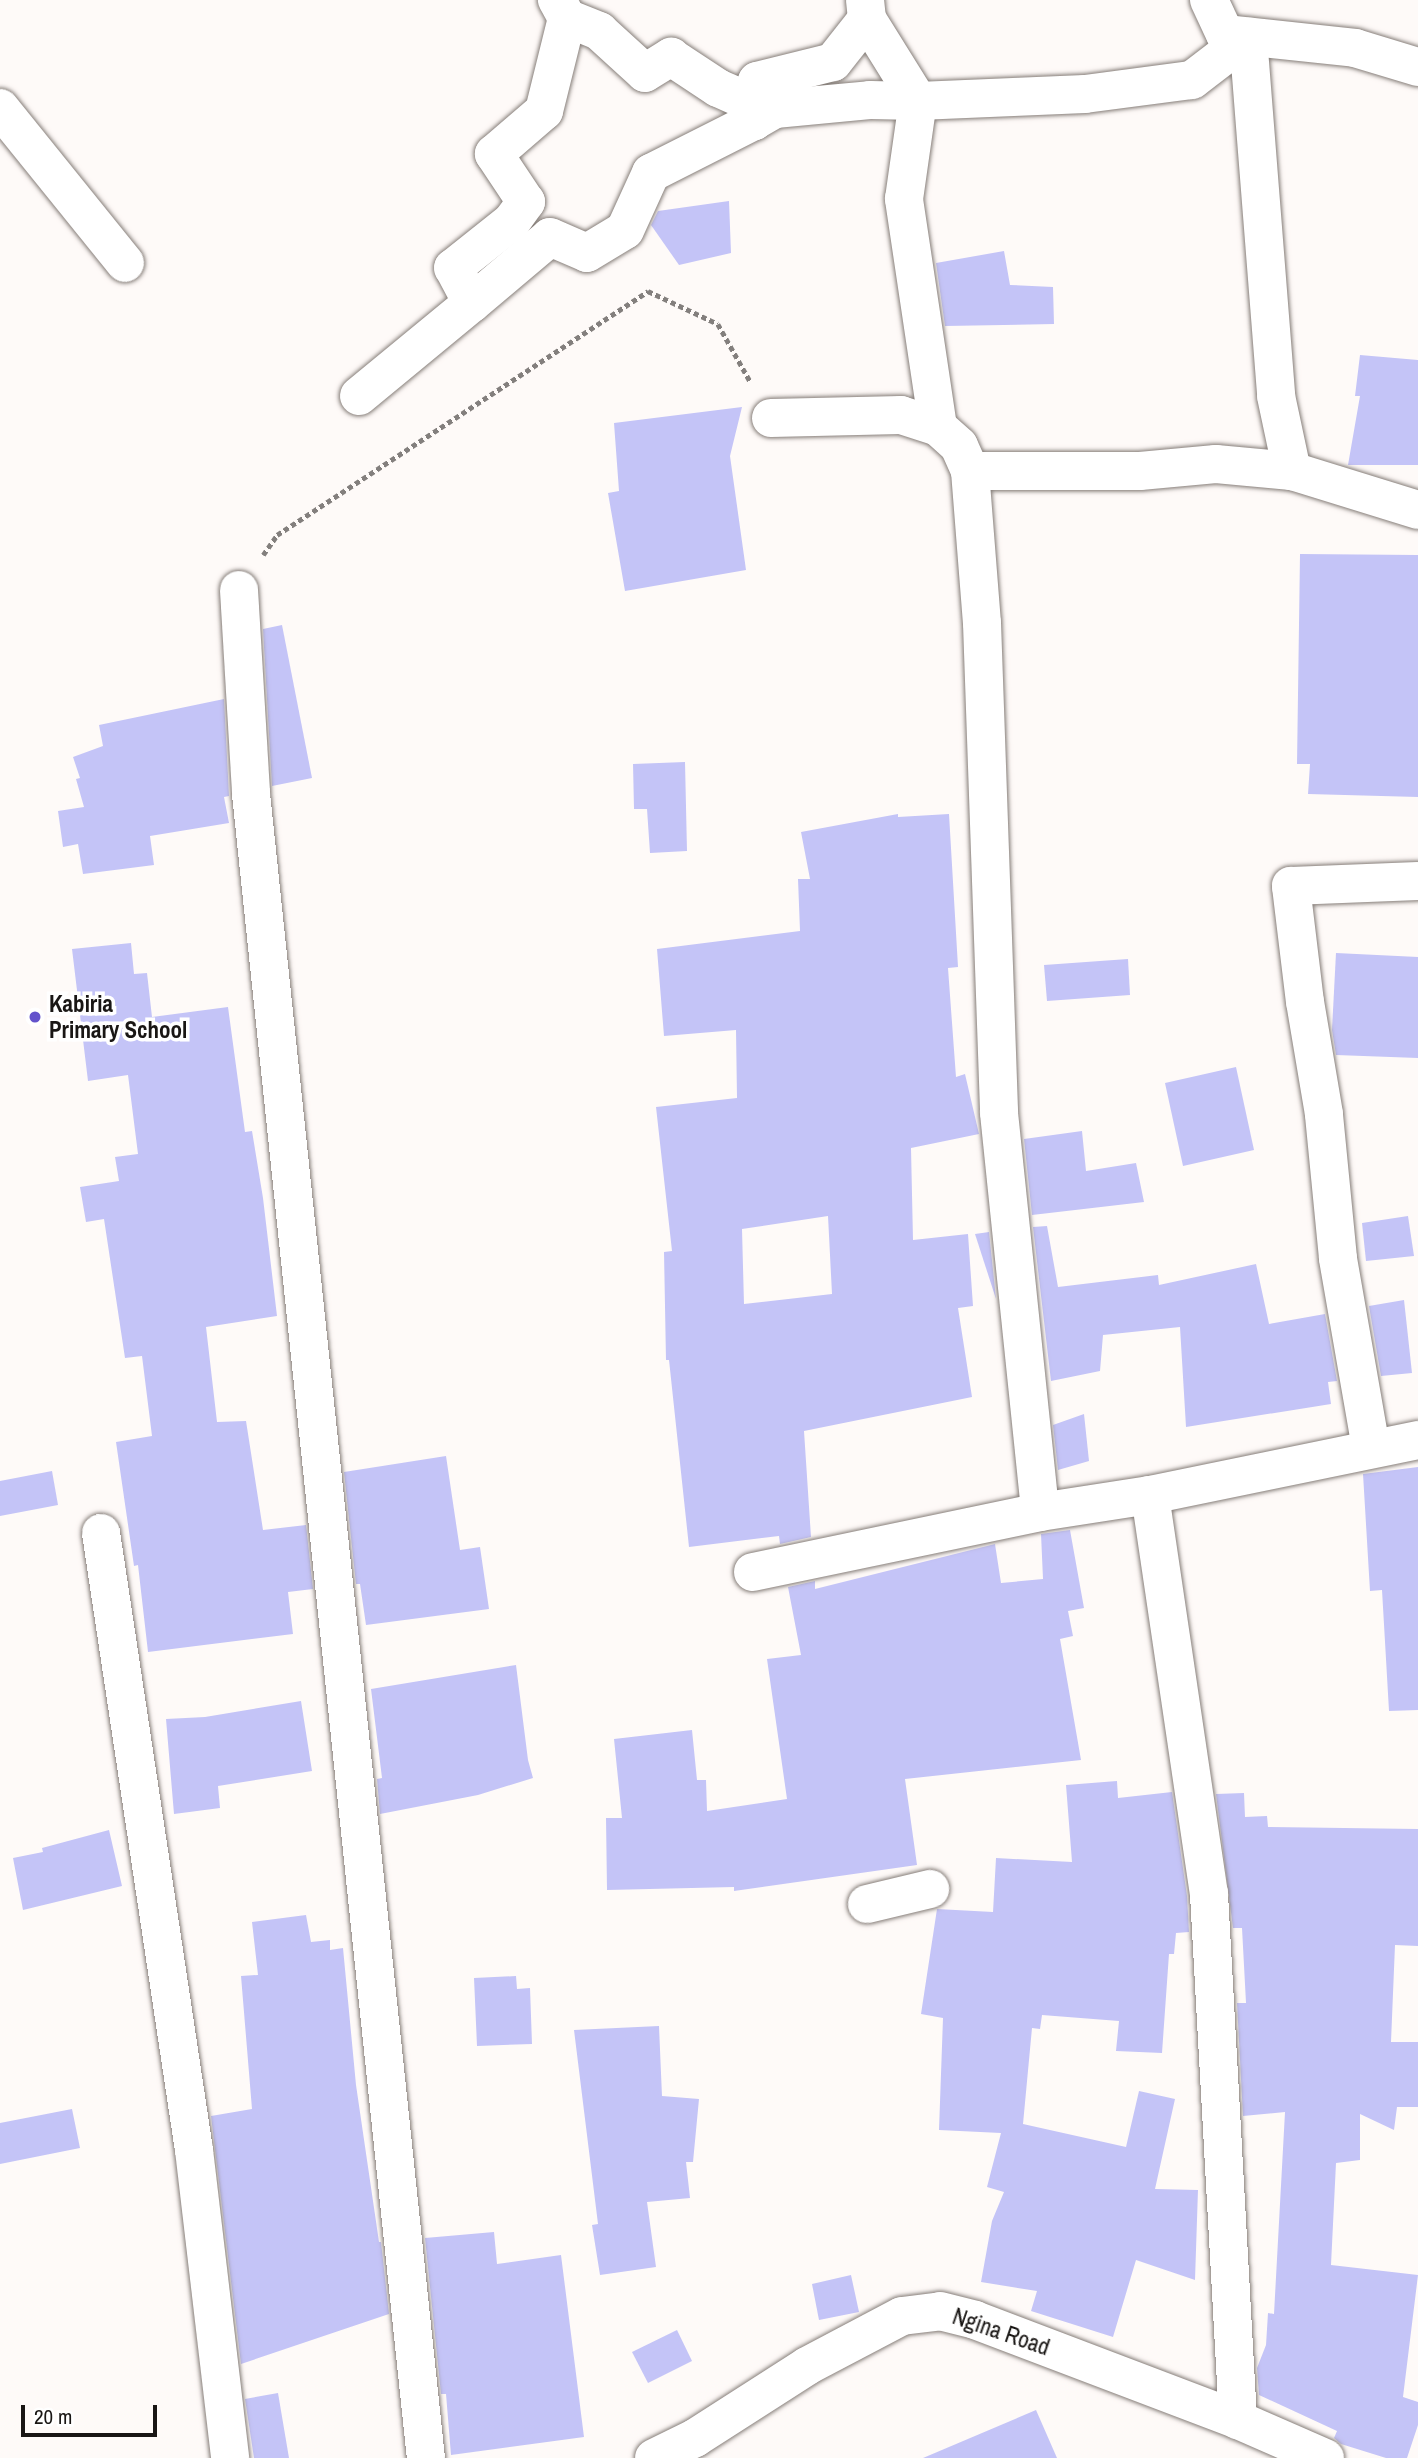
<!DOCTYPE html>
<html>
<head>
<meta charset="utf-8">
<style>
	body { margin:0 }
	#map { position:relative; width:1418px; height:2458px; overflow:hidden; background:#fefaf8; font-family:"Archivo Narrow",sans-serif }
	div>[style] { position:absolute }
	.building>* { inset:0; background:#c4c4f7 }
	.path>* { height:4.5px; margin-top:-2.25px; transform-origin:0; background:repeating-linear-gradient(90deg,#837f7d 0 5px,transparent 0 8.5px) }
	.roads { filter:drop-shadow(0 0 2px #867e79) drop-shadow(0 0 2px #867e79) }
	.minor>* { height:38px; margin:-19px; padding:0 19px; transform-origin:19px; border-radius:19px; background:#fff }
	.dots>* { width:19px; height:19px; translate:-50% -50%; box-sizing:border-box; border:4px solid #fff; border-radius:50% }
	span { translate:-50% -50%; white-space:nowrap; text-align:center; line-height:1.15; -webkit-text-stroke:7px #fff; paint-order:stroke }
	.poi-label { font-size:23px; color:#191614; font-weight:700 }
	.left { translate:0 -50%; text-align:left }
	.street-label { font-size:23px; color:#191614 }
	.scale { position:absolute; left:21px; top:2405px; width:136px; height:32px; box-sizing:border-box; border:4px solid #191614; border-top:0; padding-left:9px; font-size:21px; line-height:24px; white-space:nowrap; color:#191614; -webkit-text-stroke:5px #fff; paint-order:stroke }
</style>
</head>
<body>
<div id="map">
	<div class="building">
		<div style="clip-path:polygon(729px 201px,731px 253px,679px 265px,651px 225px,658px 211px)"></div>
		<div style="clip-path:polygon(1004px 251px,1010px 285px,1053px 287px,1054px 324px,945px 326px,936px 263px)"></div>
		<div style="clip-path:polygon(1360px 355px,1418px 360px,1418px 465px,1348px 465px,1360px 396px,1355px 396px)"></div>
		<div style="clip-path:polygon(742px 407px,730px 456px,746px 570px,625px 591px,608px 493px,619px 491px,614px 423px)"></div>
		<div style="clip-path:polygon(1300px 554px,1418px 555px,1418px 797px,1308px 794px,1310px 764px,1297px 764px)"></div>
		<div style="clip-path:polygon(282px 625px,312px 778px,272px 786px,263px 629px)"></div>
		<div style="clip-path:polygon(224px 699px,229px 796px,224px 797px,229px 823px,150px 836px,154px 865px,83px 874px,78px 844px,63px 847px,58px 811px,84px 807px,76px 779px,80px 778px,73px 757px,103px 746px,99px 725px)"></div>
		<div style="clip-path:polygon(685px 762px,687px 851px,650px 853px,647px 809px,634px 809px,633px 764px)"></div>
		<div style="clip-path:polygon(evenodd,898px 814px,898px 817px,949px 814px,958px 967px,948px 968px,956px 1077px,965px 1074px,979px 1134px,911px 1148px,913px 1240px,968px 1234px,973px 1306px,958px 1308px,972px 1397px,804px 1431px,811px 1537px,780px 1544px,779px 1536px,689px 1547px,669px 1360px,666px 1360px,664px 1252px,672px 1251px,656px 1107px,737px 1098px,736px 1030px,664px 1036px,657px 949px,800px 931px,798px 879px,810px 879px,801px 832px,898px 814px,828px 1216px,832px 1294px,744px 1304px,742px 1229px,828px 1216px)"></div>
		<div style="clip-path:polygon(131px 943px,134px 974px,147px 973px,152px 1017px,228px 1007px,245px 1132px,252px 1131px,263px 1198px,277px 1316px,206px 1327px,217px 1422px,246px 1421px,263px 1530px,306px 1525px,313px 1589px,288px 1592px,293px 1634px,148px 1652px,138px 1565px,134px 1566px,116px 1442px,152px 1436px,142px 1356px,125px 1358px,104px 1219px,86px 1222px,80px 1187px,119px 1181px,115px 1157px,138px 1154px,128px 1075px,88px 1081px,72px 949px)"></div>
		<div style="clip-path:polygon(1336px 953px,1418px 957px,1418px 1058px,1336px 1055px,1332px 1030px)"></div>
		<div style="clip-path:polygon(1128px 959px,1130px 995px,1047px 1001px,1044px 965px)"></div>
		<div style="clip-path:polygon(1236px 1067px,1254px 1150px,1183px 1166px,1165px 1083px)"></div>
		<div style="clip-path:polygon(1082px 1131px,1086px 1171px,1136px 1163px,1144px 1202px,1032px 1215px,1024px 1139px)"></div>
		<div style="clip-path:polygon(1408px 1216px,1414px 1256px,1366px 1261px,1362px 1223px)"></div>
		<div style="clip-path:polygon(1047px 1226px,1058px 1287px,1158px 1275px,1159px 1285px,1256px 1264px,1269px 1324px,1325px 1314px,1337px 1381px,1328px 1382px,1331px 1404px,1186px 1427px,1180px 1327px,1103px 1335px,1100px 1371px,1051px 1381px,1033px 1227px)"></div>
		<div style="clip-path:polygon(989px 1232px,996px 1299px,975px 1234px)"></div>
		<div style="clip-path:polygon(1404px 1300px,1412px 1373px,1381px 1376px,1369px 1306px)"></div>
		<div style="clip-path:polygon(1084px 1414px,1089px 1461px,1058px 1470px,1053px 1425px)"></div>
		<div style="clip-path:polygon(446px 1456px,460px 1550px,480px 1547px,489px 1609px,366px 1625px,360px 1584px,356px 1584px,344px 1472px)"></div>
		<div style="clip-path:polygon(1418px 1467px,1418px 1710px,1389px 1711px,1382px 1590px,1370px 1591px,1363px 1474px)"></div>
		<div style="clip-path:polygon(52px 1471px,58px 1505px,0 1516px,0 1481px)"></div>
		<div style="clip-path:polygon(1070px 1530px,1084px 1608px,1068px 1611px,1073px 1636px,1060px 1639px,1081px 1760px,905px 1779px,917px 1865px,734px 1891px,734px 1887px,607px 1890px,606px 1818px,622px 1818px,614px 1739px,692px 1730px,697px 1780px,706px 1780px,707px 1811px,787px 1799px,767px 1659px,801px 1655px,788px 1587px,815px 1581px,815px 1589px,995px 1544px,1001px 1583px,1043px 1579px,1041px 1534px)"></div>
		<div style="clip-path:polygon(516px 1665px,528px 1760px,533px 1778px,478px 1795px,380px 1814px,377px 1779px,382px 1778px,371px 1689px)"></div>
		<div style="clip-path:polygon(301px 1701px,312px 1771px,218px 1786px,220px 1808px,174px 1814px,166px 1719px,205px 1717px)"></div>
		<div style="clip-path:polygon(1117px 1781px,1118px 1798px,1172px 1792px,1187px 1896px,1189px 1932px,1176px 1933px,1174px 1954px,1169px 1954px,1162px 2053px,1116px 2051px,1119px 2021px,1042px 2015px,1040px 2029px,1032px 2028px,1023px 2124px,1126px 2147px,1139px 2091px,1175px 2099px,1155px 2189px,1198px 2190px,1195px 2280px,1136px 2260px,1113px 2337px,1031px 2311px,1037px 2291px,981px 2282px,992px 2221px,1004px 2192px,987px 2187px,1001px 2133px,939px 2130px,943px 2018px,921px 2014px,937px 1909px,993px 1912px,996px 1858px,1072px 1862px,1066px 1785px)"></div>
		<div style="clip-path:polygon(1244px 1793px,1245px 1817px,1267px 1816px,1268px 1827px,1418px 1829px,1418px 1946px,1395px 1945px,1391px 2042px,1418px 2042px,1418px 2107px,1397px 2107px,1394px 2130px,1360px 2114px,1360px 2160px,1336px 2163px,1331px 2265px,1418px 2275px,1403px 2397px,1418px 2402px,1418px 2425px,1407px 2458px,1386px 2458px,1341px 2444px,1334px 2438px,1337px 2431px,1259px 2395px,1257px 2368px,1266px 2345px,1268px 2313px,1274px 2314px,1285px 2112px,1243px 2116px,1237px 2003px,1246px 2003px,1242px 1928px,1233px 1928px,1216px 1794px)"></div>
		<div style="clip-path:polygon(109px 1830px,122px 1886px,23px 1910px,13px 1858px,43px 1852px,42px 1848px)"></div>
		<div style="clip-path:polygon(306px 1915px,311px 1942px,330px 1940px,330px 1950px,343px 1948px,356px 2085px,379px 2242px,381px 2242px,389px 2314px,241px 2364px,211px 2116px,252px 2109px,241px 1976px,258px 1975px,252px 1922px)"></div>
		<div style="clip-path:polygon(516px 1976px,517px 1989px,530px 1988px,532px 2044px,477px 2046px,474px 1978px)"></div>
		<div style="clip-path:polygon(659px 2026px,662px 2096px,699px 2099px,693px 2162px,686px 2162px,690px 2198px,647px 2202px,656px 2267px,600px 2275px,592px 2225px,598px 2224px,574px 2030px)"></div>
		<div style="clip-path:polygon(72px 2109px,80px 2148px,0 2164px,0 2123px)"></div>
		<div style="clip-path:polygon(494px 2232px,497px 2264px,561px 2255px,584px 2437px,451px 2455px,446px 2394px,441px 2394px,425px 2238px)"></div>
		<div style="clip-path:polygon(851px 2275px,859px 2312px,819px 2320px,812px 2284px)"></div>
		<div style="clip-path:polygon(677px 2330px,692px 2361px,648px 2383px,632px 2352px)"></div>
		<div style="clip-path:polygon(278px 2393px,289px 2458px,254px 2458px,245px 2399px)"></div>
		<div style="clip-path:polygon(1036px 2410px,1057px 2458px,923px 2458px)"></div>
	</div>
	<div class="path">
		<div style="left:263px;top:555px;width:24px;rotate:-55deg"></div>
		<div style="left:277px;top:535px;width:444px;rotate:-33.3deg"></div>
		<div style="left:648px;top:291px;width:77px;rotate:25.2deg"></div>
		<div style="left:718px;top:324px;width:65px;rotate:60.7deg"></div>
	</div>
	<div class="roads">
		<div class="minor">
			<div style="left:865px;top:0;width:19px;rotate:84deg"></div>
			<div style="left:867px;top:19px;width:97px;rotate:58.1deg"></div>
			<div style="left:1209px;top:0;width:38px;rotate:65deg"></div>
			<div style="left:1225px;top:34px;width:131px;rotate:6.1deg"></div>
			<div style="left:1355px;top:48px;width:66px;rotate:16.8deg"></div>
			<div style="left:567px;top:18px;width:35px;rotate:22deg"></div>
			<div style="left:599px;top:31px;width:62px;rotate:42.4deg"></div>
			<div style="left:645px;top:73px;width:31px;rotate:-32deg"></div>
			<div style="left:671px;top:57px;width:56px;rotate:33.4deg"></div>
			<div style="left:718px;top:88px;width:27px;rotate:24deg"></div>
			<div style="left:743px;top:99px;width:25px;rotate:63deg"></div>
			<div style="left:754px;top:121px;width:24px;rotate:-30deg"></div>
			<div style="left:775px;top:109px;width:95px;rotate:-5.4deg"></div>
			<div style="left:870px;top:100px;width:48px;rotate:1.2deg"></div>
			<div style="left:1248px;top:37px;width:360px;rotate:85.5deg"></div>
			<div style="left:1276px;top:396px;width:77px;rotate:78deg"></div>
			<div style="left:0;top:108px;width:199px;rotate:51.1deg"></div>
			<div style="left:472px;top:303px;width:102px;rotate:-40.2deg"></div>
			<div style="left:550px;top:237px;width:40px;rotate:23.4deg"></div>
			<div style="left:587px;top:253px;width:44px;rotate:-31.2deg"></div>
			<div style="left:625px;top:230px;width:63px;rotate:-65.5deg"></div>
			<div style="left:651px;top:173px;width:115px;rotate:-26.8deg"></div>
			<div style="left:754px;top:121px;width:40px;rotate:-85.7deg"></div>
			<div style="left:757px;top:81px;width:78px;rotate:-14deg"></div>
			<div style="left:833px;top:62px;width:55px;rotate:-51.7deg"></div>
			<div style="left:359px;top:396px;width:146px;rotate:-39.5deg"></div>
			<div style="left:472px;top:303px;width:40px;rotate:-118deg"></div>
			<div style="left:453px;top:268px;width:75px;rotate:-38.5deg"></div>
			<div style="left:512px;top:221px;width:24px;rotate:-54deg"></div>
			<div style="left:526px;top:202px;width:58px;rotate:-123.7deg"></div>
			<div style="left:494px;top:154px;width:66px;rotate:-40.7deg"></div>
			<div style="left:544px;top:111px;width:96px;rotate:-76.1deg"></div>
			<div style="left:567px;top:18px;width:21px;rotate:-119deg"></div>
			<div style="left:771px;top:418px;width:130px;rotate:-1.3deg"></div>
			<div style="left:901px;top:415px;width:39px;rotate:18deg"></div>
			<div style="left:938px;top:427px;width:28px;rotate:42deg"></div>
			<div style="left:959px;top:446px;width:27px;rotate:66deg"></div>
			<div style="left:970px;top:471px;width:152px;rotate:85.5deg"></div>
			<div style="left:982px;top:623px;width:490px;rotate:88deg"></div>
			<div style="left:999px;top:1113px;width:401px;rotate:84.1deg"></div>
			<div style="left:938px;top:427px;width:231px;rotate:-98.5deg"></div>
			<div style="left:904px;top:199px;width:99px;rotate:-81.9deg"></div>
			<div style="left:918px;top:101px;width:167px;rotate:-2.4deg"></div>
			<div style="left:1085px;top:94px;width:108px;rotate:-7.5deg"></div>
			<div style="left:1192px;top:80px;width:71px;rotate:-37.5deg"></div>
			<div style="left:970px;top:471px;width:170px"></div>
			<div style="left:1140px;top:471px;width:76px;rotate:-5.3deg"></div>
			<div style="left:1216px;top:464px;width:76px;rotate:5.3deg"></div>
			<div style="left:1292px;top:471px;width:132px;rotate:17.2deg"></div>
			<div style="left:239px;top:590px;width:204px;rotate:86.6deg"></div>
			<div style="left:251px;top:794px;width:1673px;rotate:84deg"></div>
			<div style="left:1371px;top:1448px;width:193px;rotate:-99.9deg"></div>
			<div style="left:1338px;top:1258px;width:145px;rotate:-95.6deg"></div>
			<div style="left:1324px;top:1114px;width:114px;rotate:-99.6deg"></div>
			<div style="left:1305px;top:1002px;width:117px;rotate:-96.9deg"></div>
			<div style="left:1291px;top:886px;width:127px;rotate:-2.3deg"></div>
			<div style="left:1150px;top:1495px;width:403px;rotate:81.6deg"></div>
			<div style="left:1209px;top:1894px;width:527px;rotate:86.84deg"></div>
			<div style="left:101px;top:1533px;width:624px;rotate:81.43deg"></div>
			<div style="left:194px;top:2150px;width:310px;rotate:83.3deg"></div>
			<div style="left:753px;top:1572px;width:293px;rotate:-11.8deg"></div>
			<div style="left:1040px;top:1512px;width:111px;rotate:-8.8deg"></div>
			<div style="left:1150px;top:1495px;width:274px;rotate:-11.6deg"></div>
			<div style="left:867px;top:1904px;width:65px;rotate:-13.4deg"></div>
			<div style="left:654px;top:2458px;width:46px;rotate:-26deg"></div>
			<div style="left:695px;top:2438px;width:133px;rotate:-32.7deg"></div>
			<div style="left:807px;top:2366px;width:107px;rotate:-27.8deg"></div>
			<div style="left:902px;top:2316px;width:38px;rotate:-7deg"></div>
			<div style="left:940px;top:2311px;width:36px;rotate:14deg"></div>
			<div style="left:975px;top:2320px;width:281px;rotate:20.8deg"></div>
			<div style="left:1238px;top:2420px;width:95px;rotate:23.6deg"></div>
		</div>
	</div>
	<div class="dots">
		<div style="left:35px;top:1017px;background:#6352cb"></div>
	</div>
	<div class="poi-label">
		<span class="left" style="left:49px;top:1017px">Kabiria<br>Primary School</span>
	</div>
	<div class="street-label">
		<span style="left:1001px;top:2332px;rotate:19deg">Ngina Road</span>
	</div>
	<div class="scale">20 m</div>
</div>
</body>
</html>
